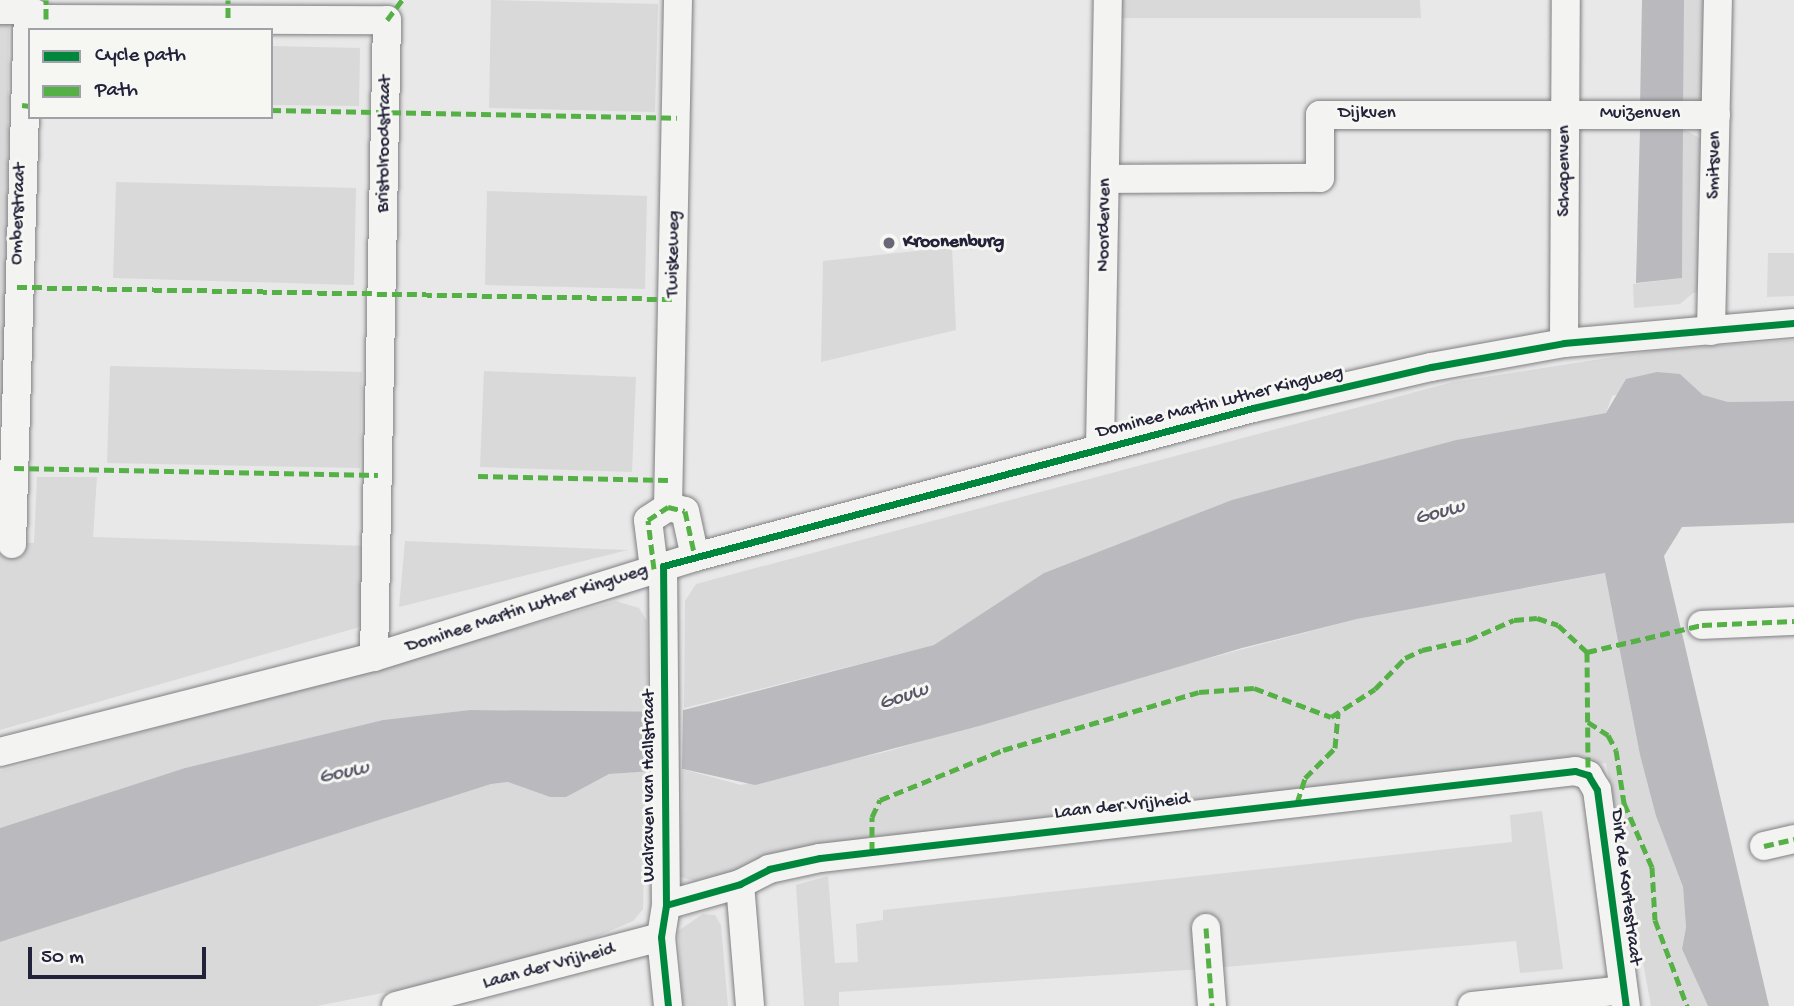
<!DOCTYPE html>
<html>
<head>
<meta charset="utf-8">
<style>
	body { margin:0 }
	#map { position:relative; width:1794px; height:1006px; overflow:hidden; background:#e8e8e8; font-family:"Gochi Hand",sans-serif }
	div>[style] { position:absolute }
	.green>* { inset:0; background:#d9d9da }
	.water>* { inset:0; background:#b9b9be }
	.pier>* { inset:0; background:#e8e8e8 }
	.roads { filter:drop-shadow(0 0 2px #808084) drop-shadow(0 0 2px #808084) }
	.minor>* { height:28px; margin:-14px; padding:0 14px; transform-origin:14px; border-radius:14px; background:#f3f3f1 }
	.quiet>* { height:5px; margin-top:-2.5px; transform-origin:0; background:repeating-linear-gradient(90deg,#55b146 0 10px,transparent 0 15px) }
	.cycleway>* { height:7px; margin:-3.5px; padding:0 3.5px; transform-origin:3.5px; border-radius:3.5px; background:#00873e }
	.dots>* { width:19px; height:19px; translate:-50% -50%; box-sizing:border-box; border:4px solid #f6f6f2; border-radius:50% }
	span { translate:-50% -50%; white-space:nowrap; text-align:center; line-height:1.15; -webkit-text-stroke:6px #f6f6f2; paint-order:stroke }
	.street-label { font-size:19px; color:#22223b }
	.poi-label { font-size:19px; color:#22223b; font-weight:700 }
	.left { translate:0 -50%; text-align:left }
	.water-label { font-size:21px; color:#565668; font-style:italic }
	.legend { position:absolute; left:28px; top:28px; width:245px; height:91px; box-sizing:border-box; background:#f6f6f2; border:2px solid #a1a1a9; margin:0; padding:9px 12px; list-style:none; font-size:21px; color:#22223b }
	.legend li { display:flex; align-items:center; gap:14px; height:35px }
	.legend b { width:35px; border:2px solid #a1a1a9 }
	.scale { position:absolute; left:28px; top:947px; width:178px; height:32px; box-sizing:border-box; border:4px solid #22223b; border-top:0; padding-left:9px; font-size:21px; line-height:24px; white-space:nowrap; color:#22223b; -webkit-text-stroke:5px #f6f6f2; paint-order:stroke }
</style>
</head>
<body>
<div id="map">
	<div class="green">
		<div style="clip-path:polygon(491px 0,658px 4px,655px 112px,489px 108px)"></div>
		<div style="clip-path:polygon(1122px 0,1420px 0,1421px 18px,1122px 18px)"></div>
		<div style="clip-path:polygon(1683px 0,1710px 0,1709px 91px,1701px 104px,1683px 107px)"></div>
		<div style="clip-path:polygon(0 16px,9px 17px,5px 401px,0 401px)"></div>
		<div style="clip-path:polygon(271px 46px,360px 48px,359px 106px,271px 105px)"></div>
		<div style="clip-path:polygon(1683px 129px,1704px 140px,1704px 292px,1693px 293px,1680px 304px,1634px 308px,1633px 284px,1682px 278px)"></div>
		<div style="clip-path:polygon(116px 182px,356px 188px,354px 285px,113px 278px)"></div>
		<div style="clip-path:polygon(487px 191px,647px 196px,645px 289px,485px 285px)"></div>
		<div style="clip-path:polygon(952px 247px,956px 330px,821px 362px,823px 261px)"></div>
		<div style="clip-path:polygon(1768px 253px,1794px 253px,1794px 296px,1767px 297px)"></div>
		<div style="clip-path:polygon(1794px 340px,1794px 401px,1728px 402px,1703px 395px,1680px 374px,1612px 396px,1606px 413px,1456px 440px,1233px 500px,1044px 573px,935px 645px,684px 708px,685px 601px,696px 584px,1453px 382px,1659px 350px)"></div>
		<div style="clip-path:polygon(110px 366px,362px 372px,360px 468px,107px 463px)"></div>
		<div style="clip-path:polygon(484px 371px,636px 377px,632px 472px,480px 467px)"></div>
		<div style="clip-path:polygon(37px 477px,97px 477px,93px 537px,368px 546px,370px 624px,0 730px,0 542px,34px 543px)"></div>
		<div style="clip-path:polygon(405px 541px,628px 550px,399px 607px)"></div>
		<div style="clip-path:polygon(1606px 573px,1640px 755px,1656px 816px,1683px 887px,1686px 927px,1682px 949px,1708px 1006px,1651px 1006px,1606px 763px,789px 859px,695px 881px,680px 877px,682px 769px,741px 785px,889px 751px,1104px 686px,1357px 619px)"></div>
		<div style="clip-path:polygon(616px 601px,639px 608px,647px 621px,648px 713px,470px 710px,383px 720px,185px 768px,0 828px,0 771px)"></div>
		<div style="clip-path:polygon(646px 771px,643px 909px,633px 921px,538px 962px,317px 1006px,0 1006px,0 942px,491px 784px,508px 782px,550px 797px,609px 774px)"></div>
		<div style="clip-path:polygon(1542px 811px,1563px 969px,1520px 973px,1516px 941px,1203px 969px,839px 992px,839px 1006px,804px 1006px,796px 885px,828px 876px,835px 963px,858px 962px,856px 924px,883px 920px,883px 910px,1512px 842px,1510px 815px)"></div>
		<div style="clip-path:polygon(703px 914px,715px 915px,721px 925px,728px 1006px,683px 1006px,678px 931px)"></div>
	</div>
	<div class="water">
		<div style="clip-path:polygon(1642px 0,1684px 0,1683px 107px,1640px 107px)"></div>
		<div style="clip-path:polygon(1640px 129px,1683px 129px,1682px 278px,1636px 283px)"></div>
		<div style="clip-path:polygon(1657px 372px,1680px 374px,1703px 395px,1728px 402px,1794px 401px,1794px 523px,1682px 527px,1664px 556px,1769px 1006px,1708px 1006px,1682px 949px,1686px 927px,1683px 887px,1656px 816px,1640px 755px,1605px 573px,1357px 619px,1242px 648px,979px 726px,755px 785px,683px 769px,609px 774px,566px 797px,550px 797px,508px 782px,491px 784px,0 942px,0 828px,185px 768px,383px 720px,470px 710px,676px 712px,934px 645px,1044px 573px,1232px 500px,1456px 440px,1606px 413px,1626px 379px)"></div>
	</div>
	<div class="pier">
		<div style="clip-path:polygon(683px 705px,682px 773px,646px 775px,647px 710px)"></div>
	</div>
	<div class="roads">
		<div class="minor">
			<div style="left:0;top:10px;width:28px"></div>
			<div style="left:28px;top:10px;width:20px;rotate:27deg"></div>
			<div style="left:46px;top:19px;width:341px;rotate:0.2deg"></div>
			<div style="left:387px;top:20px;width:637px;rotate:91.17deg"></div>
			<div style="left:1106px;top:179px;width:214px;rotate:-0.3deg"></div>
			<div style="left:1320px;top:178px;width:63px;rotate:-90deg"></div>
			<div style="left:1320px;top:115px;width:396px"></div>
			<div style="left:1711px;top:331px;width:331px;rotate:-88.8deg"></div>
			<div style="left:1564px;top:343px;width:343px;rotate:-89.7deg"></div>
			<div style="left:1100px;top:449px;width:449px;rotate:-89deg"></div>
			<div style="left:668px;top:507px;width:507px;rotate:-88.87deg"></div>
			<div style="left:12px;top:544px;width:534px;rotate:-88.28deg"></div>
			<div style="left:663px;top:566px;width:339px;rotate:89.5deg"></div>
			<div style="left:666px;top:905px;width:32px;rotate:99deg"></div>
			<div style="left:661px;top:937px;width:69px;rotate:84.2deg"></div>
			<div style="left:654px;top:569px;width:49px;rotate:-97deg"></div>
			<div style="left:648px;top:520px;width:24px;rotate:-33deg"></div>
			<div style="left:668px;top:507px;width:17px;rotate:13deg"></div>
			<div style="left:685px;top:511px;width:47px;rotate:77.7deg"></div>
			<div style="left:1702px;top:625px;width:92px;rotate:-2.5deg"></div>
			<div style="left:0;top:752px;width:386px;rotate:-14.3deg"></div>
			<div style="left:374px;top:657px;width:336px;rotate:-17.3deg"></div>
			<div style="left:695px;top:557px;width:578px;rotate:-14.95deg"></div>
			<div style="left:1253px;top:408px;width:183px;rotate:-13deg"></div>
			<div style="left:1431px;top:367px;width:135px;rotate:-10.2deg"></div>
			<div style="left:1564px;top:343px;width:231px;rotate:-5deg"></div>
			<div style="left:1764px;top:846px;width:31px;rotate:-13deg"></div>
			<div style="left:740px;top:884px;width:122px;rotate:85.3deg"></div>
			<div style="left:666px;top:905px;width:77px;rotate:-15.8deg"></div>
			<div style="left:740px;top:884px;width:33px;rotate:-27deg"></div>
			<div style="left:769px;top:869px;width:52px;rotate:-12.2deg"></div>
			<div style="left:820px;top:858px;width:760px;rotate:-6.57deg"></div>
			<div style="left:1575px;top:771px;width:14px;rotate:17deg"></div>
			<div style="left:1588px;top:775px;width:17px;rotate:59deg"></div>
			<div style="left:1597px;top:790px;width:218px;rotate:82.4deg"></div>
			<div style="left:1206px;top:928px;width:78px;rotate:85.6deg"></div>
			<div style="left:396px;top:1006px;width:274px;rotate:-14.6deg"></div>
			<div style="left:1472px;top:1006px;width:152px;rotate:-6deg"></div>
		</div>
	</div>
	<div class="quiet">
		<div style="left:228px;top:18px;width:18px;rotate:-90deg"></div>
		<div style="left:46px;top:19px;width:19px;rotate:-90deg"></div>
		<div style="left:387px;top:20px;width:25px;rotate:-53deg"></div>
		<div style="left:22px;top:105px;width:8px;rotate:7deg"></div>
		<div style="left:271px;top:110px;width:406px;rotate:1.1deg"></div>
		<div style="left:17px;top:287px;width:656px;rotate:1.05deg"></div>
		<div style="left:14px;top:468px;width:364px;rotate:1.1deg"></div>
		<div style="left:478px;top:476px;width:190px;rotate:1.2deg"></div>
		<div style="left:654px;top:569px;width:49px;rotate:-97deg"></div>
		<div style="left:648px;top:520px;width:24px;rotate:-33deg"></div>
		<div style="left:668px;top:507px;width:17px;rotate:13deg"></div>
		<div style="left:685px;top:511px;width:47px;rotate:77.7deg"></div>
		<div style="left:1587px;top:652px;width:118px;rotate:-13.2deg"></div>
		<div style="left:1702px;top:625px;width:92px;rotate:-2.5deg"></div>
		<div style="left:1588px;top:722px;width:24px;rotate:33deg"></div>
		<div style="left:1608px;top:735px;width:17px;rotate:62deg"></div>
		<div style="left:1616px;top:750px;width:54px;rotate:81.4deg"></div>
		<div style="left:1624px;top:803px;width:70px;rotate:66.4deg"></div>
		<div style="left:1652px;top:867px;width:53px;rotate:86.8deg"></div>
		<div style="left:1655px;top:920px;width:92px;rotate:69.6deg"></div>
		<div style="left:1297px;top:803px;width:26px;rotate:-72deg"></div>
		<div style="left:1305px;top:778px;width:42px;rotate:-45deg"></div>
		<div style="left:1335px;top:748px;width:35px;rotate:-85deg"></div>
		<div style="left:1764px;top:846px;width:31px;rotate:-13deg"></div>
		<div style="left:872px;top:851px;width:34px;rotate:-90deg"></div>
		<div style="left:872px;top:817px;width:19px;rotate:-65deg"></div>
		<div style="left:880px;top:800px;width:133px;rotate:-22.1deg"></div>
		<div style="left:1003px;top:750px;width:204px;rotate:-16.5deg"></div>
		<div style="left:1199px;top:692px;width:55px;rotate:-4.2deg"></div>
		<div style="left:1254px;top:688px;width:82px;rotate:20.6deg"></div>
		<div style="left:1331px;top:717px;width:52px;rotate:-32.5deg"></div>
		<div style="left:1375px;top:689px;width:43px;rotate:-45.9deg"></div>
		<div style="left:1405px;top:658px;width:19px;rotate:-25deg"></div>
		<div style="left:1422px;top:650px;width:47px;rotate:-12.3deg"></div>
		<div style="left:1468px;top:640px;width:50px;rotate:-23.5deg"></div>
		<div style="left:1514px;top:620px;width:23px;rotate:-5deg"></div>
		<div style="left:1537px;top:618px;width:22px;rotate:18deg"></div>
		<div style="left:1558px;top:625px;width:40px;rotate:43deg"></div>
		<div style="left:1587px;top:652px;width:123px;rotate:89.5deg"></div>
		<div style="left:1206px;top:928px;width:78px;rotate:85.6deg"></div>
	</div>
	<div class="cycleway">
		<div style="left:666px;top:905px;width:77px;rotate:-15.8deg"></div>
		<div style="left:740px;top:884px;width:33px;rotate:-27deg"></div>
		<div style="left:769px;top:869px;width:52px;rotate:-12.2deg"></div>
		<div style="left:820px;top:858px;width:760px;rotate:-6.57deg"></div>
		<div style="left:1575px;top:771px;width:14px;rotate:17deg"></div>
		<div style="left:1588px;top:775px;width:17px;rotate:59deg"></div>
		<div style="left:1597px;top:790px;width:218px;rotate:82.4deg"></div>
		<div style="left:668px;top:1006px;width:69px;rotate:-95.8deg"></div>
		<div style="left:661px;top:937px;width:32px;rotate:-81deg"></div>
		<div style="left:666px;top:905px;width:339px;rotate:-90.5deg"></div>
		<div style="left:663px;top:566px;width:611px;rotate:-14.99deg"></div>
		<div style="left:1253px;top:408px;width:183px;rotate:-13deg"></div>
		<div style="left:1431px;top:367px;width:135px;rotate:-10.2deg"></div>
		<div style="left:1564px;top:343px;width:231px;rotate:-5deg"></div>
	</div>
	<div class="dots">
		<div style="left:889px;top:243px;background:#676778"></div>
	</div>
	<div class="street-label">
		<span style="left:1367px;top:114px">Dijkven</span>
		<span style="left:1640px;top:114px">Muizenven</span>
		<span style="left:385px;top:144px;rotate:-89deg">Bristolroodstraat</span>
		<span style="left:1715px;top:165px;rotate:-89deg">Smitsven</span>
		<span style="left:1565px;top:171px;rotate:-90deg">Schapenven</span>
		<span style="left:19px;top:214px;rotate:-88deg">Omberstraat</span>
		<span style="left:1105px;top:225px;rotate:-89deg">Noorderven</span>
		<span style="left:674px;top:254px;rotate:-89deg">Twiskeweg</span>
		<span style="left:1220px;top:403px;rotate:-14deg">Dominee Martin Luther Kingweg</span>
		<span style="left:527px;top:609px;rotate:-18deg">Dominee Martin Luther Kingweg</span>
		<span style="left:650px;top:786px;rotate:-90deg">Walraven van Hallstraat</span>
		<span style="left:1122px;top:807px;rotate:-6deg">Laan der Vrijheid</span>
		<span style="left:1625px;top:887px;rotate:83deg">Dirk de Kortestraat</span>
		<span style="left:549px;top:967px;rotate:-15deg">Laan der Vrijheid</span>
	</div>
	<div class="poi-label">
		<span class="left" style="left:903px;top:243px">Kroonenburg</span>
	</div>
	<div class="water-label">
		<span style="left:1440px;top:514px;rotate:-15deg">Gouw</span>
		<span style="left:904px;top:698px;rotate:-18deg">Gouw</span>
		<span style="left:344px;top:774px;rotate:-12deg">Gouw</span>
	</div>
	<ul class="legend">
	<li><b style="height:9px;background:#00873e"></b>Cycle path</li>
	<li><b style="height:9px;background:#55b146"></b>Path</li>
	</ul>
	<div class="scale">50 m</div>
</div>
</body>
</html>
